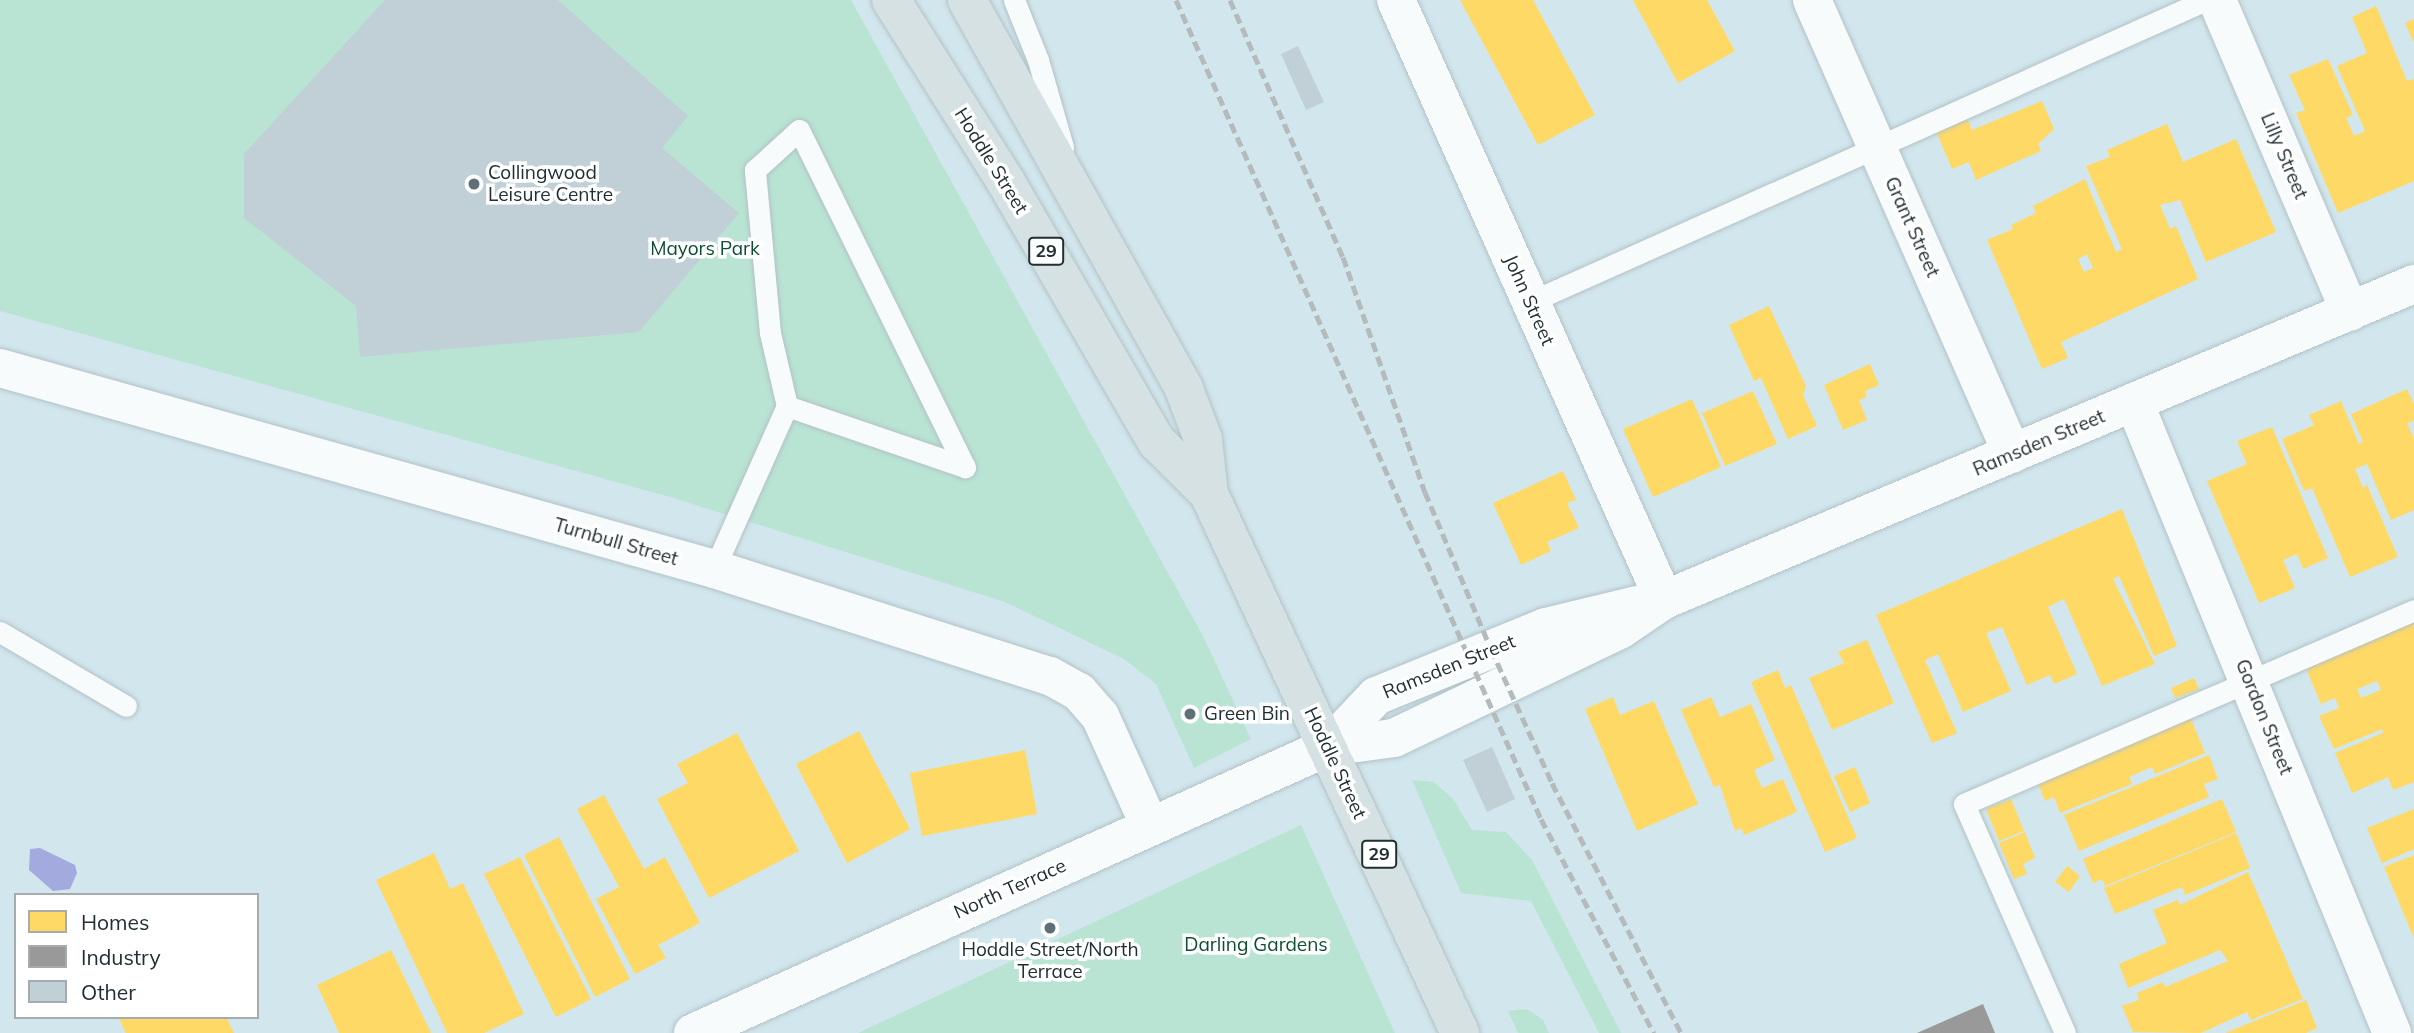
<!DOCTYPE html>
<html>
<head>
<meta charset="utf-8">
<style>
	body { margin:0 }
	#map { position:relative; width:2414px; height:1033px; overflow:hidden; background:#d2e6ed; font-family:Mulish,sans-serif }
	div>[style] { position:absolute }
	.green>* { inset:0; background:#b9e4d3 }
	.water>* { inset:0; background:#a2aade }
	.homes>* { inset:0; background:#ffd966 }
	.industry>* { inset:0; background:#999 }
	.building>* { inset:0; background:#c1cfd6 }
	.roads { filter:drop-shadow(0 0 2px #b2c2c7) drop-shadow(0 0 2px #b2c2c7) }
	.service>* { height:21px; margin:-10.5px; padding:0 10.5px; transform-origin:10.5px; border-radius:10.5px; background:#f8fbfc }
	.minor>* { height:38px; margin:-19px; padding:0 19px; transform-origin:19px; border-radius:19px; background:#f8fbfc }
	.primary>* { height:38px; margin:-19px; padding:0 19px; transform-origin:19px; border-radius:19px; background:#d5e1e2 }
	.rail>* { height:5px; margin-top:-2.5px; transform-origin:0; background:repeating-linear-gradient(90deg,#b5babc 0 10px,transparent 0 15px) }
	.dots>* { width:19px; height:19px; translate:-50% -50%; box-sizing:border-box; border:4px solid #fff; border-radius:50% }
	span { translate:-50% -50%; white-space:nowrap; text-align:center; line-height:1.15; -webkit-text-stroke:7px #fff; paint-order:stroke }
	.shield-label span { padding:2px 5px; background:#fff; border:2px solid; border-radius:5px; -webkit-text-stroke-width:0 }
	.shield-label { font-size:18px; color:#202f34; font-weight:700 }
	.street-label { font-size:19px; color:#202f34 }
	.poi-label { font-size:19px; color:#202f34 }
	.left { translate:0 -50%; text-align:left }
	.park-label { font-size:19px; color:#0c4e31 }
	.legend { position:absolute; left:14px; top:893px; width:245px; height:126px; box-sizing:border-box; background:#fff; border:2px solid #a6acae; margin:0; padding:9px 12px; list-style:none; font-size:21px; color:#202f34 }
	.legend li { display:flex; align-items:center; gap:14px; height:35px }
	.legend b { width:35px; border:2px solid #a6acae }
</style>
</head>
<body>
<div id="map">
	<div class="green">
		<div style="clip-path:polygon(0 0,851px 0,1204px 638px,1251px 739px,1194px 768px,1156px 684px,1124px 659px,1005px 602px,670px 497px,0 311px)"></div>
		<div style="clip-path:polygon(1412px 780px,1434px 782px,1453px 799px,1472px 830px,1506px 832px,1532px 860px,1621px 1033px,1599px 1033px,1531px 901px,1461px 893px)"></div>
		<div style="clip-path:polygon(1301px 825px,1395px 1033px,858px 1033px)"></div>
		<div style="clip-path:polygon(1527px 1009px,1543px 1020px,1549px 1033px,1518px 1033px,1508px 1011px)"></div>
	</div>
	<div class="water">
		<div style="clip-path:polygon(40px 848px,75px 865px,77px 873px,70px 889px,53px 891px,29px 870px,30px 849px)"></div>
	</div>
	<div class="homes">
		<div style="clip-path:polygon(1460px 0,1533px 0,1595px 115px,1538px 145px)"></div>
		<div style="clip-path:polygon(1633px 0,1707px 0,1735px 51px,1678px 83px)"></div>
		<div style="clip-path:polygon(2376px 6px,2407px 81px,2414px 79px,2414px 181px,2338px 213px,2296px 113px,2305px 110px,2289px 75px,2328px 59px,2353px 115px,2346px 118px,2354px 136px,2365px 131px,2337px 66px,2367px 53px,2352px 17px)"></div>
		<div style="clip-path:polygon(2414px 19px,2414px 43px,2405px 23px)"></div>
		<div style="clip-path:polygon(2042px 101px,2054px 129px,2038px 144px,2041px 151px,1976px 180px,1969px 162px,1952px 169px,1935px 129px,1966px 116px,1972px 130px)"></div>
		<div style="clip-path:polygon(evenodd,2167px 124px,2183px 162px,2236px 139px,2276px 232px,2206px 262px,2180px 200px,2160px 205px,2170px 229px,2176px 226px,2198px 279px,2061px 342px,2068px 358px,2042px 369px,1987px 240px,2013px 229px,2011px 225px,2036px 213px,2033px 206px,2085px 179px,2116px 252px,2122px 249px,2086px 166px,2110px 157px,2107px 150px,2167px 124px,2087px 254px,2093px 268px,2084px 272px,2078px 259px,2087px 254px)"></div>
		<div style="clip-path:polygon(1769px 306px,1806px 386px,1803px 395px,1817px 426px,1788px 439px,1761px 378px,1754px 381px,1729px 325px)"></div>
		<div style="clip-path:polygon(1870px 364px,1879px 385px,1865px 391px,1867px 397px,1859px 400px,1867px 420px,1843px 430px,1824px 385px)"></div>
		<div style="clip-path:polygon(2407px 389px,2414px 405px,2414px 421px,2407px 423px,2414px 439px,2414px 510px,2391px 520px,2367px 464px,2355px 469px,2363px 488px,2367px 485px,2398px 557px,2350px 577px,2312px 488px,2304px 491px,2282px 439px,2314px 425px,2309px 415px,2341px 401px,2359px 444px,2363px 442px,2351px 414px)"></div>
		<div style="clip-path:polygon(1753px 391px,1777px 444px,1725px 466px,1702px 413px)"></div>
		<div style="clip-path:polygon(1692px 399px,1721px 467px,1653px 497px,1623px 429px)"></div>
		<div style="clip-path:polygon(2272px 427px,2328px 558px,2303px 569px,2297px 554px,2283px 560px,2295px 588px,2259px 603px,2207px 481px,2247px 464px,2237px 441px)"></div>
		<div style="clip-path:polygon(1563px 471px,1576px 500px,1567px 503px,1579px 528px,1547px 542px,1551px 551px,1521px 565px,1493px 503px)"></div>
		<div style="clip-path:polygon(2122px 509px,2177px 646px,2154px 656px,2119px 576px,2113px 579px,2155px 664px,2102px 686px,2064px 599px,2048px 607px,2077px 674px,2054px 684px,2050px 675px,2027px 685px,2002px 627px,1986px 633px,2011px 691px,1963px 712px,1938px 654px,1925px 660px,1957px 733px,1932px 743px,1876px 615px)"></div>
		<div style="clip-path:polygon(evenodd,2414px 619px,2414px 782px,2393px 790px,2388px 777px,2352px 793px,2335px 753px,2383px 733px,2382px 729px,2334px 749px,2319px 716px,2339px 708px,2335px 698px,2321px 704px,2305px 666px,2414px 619px,2377px 681px,2381px 690px,2361px 698px,2357px 689px,2377px 681px)"></div>
		<div style="clip-path:polygon(1867px 640px,1894px 703px,1832px 730px,1809px 678px,1844px 663px,1838px 652px)"></div>
		<div style="clip-path:polygon(1778px 670px,1785px 688px,1791px 685px,1857px 838px,1825px 852px,1751px 682px)"></div>
		<div style="clip-path:polygon(2194px 678px,2199px 689px,2175px 698px,2171px 688px)"></div>
		<div style="clip-path:polygon(1613px 697px,1620px 715px,1654px 701px,1698px 804px,1637px 831px,1585px 709px)"></div>
		<div style="clip-path:polygon(1711px 697px,1720px 717px,1751px 704px,1775px 760px,1754px 770px,1762px 788px,1783px 779px,1797px 812px,1744px 835px,1741px 828px,1735px 831px,1720px 785px,1714px 787px,1681px 710px)"></div>
		<div style="clip-path:polygon(2189px 714px,2205px 753px,2155px 774px,2152px 767px,2129px 777px,2132px 784px,2060px 813px,2054px 797px,2045px 801px,2036px 778px)"></div>
		<div style="clip-path:polygon(859px 731px,910px 829px,847px 863px,796px 764px)"></div>
		<div style="clip-path:polygon(737px 733px,799px 851px,709px 898px,657px 799px,688px 783px,677px 764px)"></div>
		<div style="clip-path:polygon(1025px 750px,1037px 814px,922px 836px,910px 773px)"></div>
		<div style="clip-path:polygon(2209px 755px,2218px 779px,2204px 784px,2209px 797px,2079px 851px,2064px 815px)"></div>
		<div style="clip-path:polygon(1855px 767px,1870px 803px,1850px 812px,1834px 776px)"></div>
		<div style="clip-path:polygon(604px 795px,644px 869px,665px 857px,700px 923px,658px 945px,666px 958px,635px 974px,596px 899px,619px 887px,577px 809px)"></div>
		<div style="clip-path:polygon(2011px 799px,2024px 831px,1999px 841px,1986px 809px)"></div>
		<div style="clip-path:polygon(2222px 799px,2236px 832px,2105px 886px,2102px 879px,2093px 883px,2083px 859px)"></div>
		<div style="clip-path:polygon(2414px 809px,2414px 849px,2382px 863px,2367px 828px)"></div>
		<div style="clip-path:polygon(2025px 832px,2035px 858px,2023px 864px,2027px 874px,2014px 879px,1999px 843px)"></div>
		<div style="clip-path:polygon(2236px 833px,2250px 868px,2185px 895px,2182px 887px,2115px 914px,2104px 888px)"></div>
		<div style="clip-path:polygon(559px 837px,630px 979px,595px 997px,524px 855px)"></div>
		<div style="clip-path:polygon(434px 853px,450px 889px,463px 883px,524px 1014px,484px 1033px,447px 1033px,376px 880px)"></div>
		<div style="clip-path:polygon(2414px 855px,2414px 938px,2384px 867px)"></div>
		<div style="clip-path:polygon(520px 857px,591px 999px,556px 1017px,484px 874px)"></div>
		<div style="clip-path:polygon(2067px 866px,2080px 876px,2069px 892px,2055px 882px)"></div>
		<div style="clip-path:polygon(2248px 872px,2303px 999px,2251px 1020px,2247px 1012px,2201px 1033px,2133px 1032px,2122px 1006px,2139px 1000px,2137px 993px,2163px 982px,2165px 987px,2228px 961px,2220px 950px,2128px 988px,2119px 964px,2167px 943px,2153px 910px,2178px 900px,2180px 905px)"></div>
		<div style="clip-path:polygon(391px 950px,431px 1033px,339px 1033px,317px 985px)"></div>
		<div style="clip-path:polygon(2306px 1000px,2317px 1028px,2306px 1033px,2225px 1033px)"></div>
		<div style="clip-path:polygon(118px 1017px,226px 1017px,234px 1033px,126px 1033px)"></div>
	</div>
	<div class="industry">
		<div style="clip-path:polygon(1983px 1004px,1995px 1033px,1917px 1033px)"></div>
	</div>
	<div class="building">
		<div style="clip-path:polygon(385px 0,558px 0,688px 116px,662px 148px,739px 213px,639px 332px,360px 357px,356px 306px,244px 218px,244px 154px)"></div>
		<div style="clip-path:polygon(1298px 46px,1324px 102px,1306px 110px,1281px 54px)"></div>
		<div style="clip-path:polygon(1492px 747px,1515px 799px,1487px 812px,1463px 760px)"></div>
	</div>
	<div class="roads">
		<div class="service">
			<div style="left:1014px;top:0;width:65px;rotate:68.2deg"></div>
			<div style="left:1038px;top:60px;width:91px;rotate:74deg"></div>
			<div style="left:799px;top:130px;width:376px;rotate:63.8deg"></div>
			<div style="left:965px;top:467px;width:188px;rotate:-161.1deg"></div>
			<div style="left:787px;top:406px;width:75px;rotate:-103.1deg"></div>
			<div style="left:770px;top:333px;width:164px;rotate:-95.3deg"></div>
			<div style="left:755px;top:170px;width:59px;rotate:-42.3deg"></div>
			<div style="left:1530px;top:302px;width:740px;rotate:-24.07deg"></div>
			<div style="left:714px;top:569px;width:179px;rotate:-65.9deg"></div>
			<div style="left:0;top:632px;width:146px;rotate:30.4deg"></div>
			<div style="left:2065px;top:1033px;width:250px;rotate:-113.8deg"></div>
			<div style="left:1964px;top:804px;width:490px;rotate:-23.3deg"></div>
		</div>
		<div class="minor">
			<div style="left:1396px;top:0;width:657px;rotate:65.93deg"></div>
			<div style="left:1812px;top:0;width:496px;rotate:66.2deg"></div>
			<div style="left:2217px;top:0;width:339px;rotate:66.9deg"></div>
			<div style="left:0;top:368px;width:742px;rotate:15.72deg"></div>
			<div style="left:714px;top:569px;width:353px;rotate:17.7deg"></div>
			<div style="left:1050px;top:676px;width:33px;rotate:29deg"></div>
			<div style="left:1079px;top:692px;width:32px;rotate:49deg"></div>
			<div style="left:1100px;top:716px;width:121px;rotate:65.6deg"></div>
			<div style="left:2134px;top:402px;width:682px;rotate:67.76deg"></div>
			<div style="left:1328px;top:747px;width:70px;rotate:-46.7deg"></div>
			<div style="left:1376px;top:696px;width:183px;rotate:-22.1deg"></div>
			<div style="left:1546px;top:627px;width:94px;rotate:-13.6deg"></div>
			<div style="left:693px;top:1033px;width:696px;rotate:-24.25deg"></div>
			<div style="left:1328px;top:747px;width:67px;rotate:-7.8deg"></div>
			<div style="left:1394px;top:738px;width:252px;rotate:-25.6deg"></div>
			<div style="left:1621px;top:629px;width:52px;rotate:-34deg"></div>
			<div style="left:1664px;top:600px;width:814px;rotate:-22.85deg"></div>
		</div>
		<div class="primary">
			<div style="left:891px;top:0;width:215px;rotate:57.7deg"></div>
			<div style="left:1006px;top:182px;width:301px;rotate:59.9deg"></div>
			<div style="left:1157px;top:442px;width:74px;rotate:45deg"></div>
			<div style="left:967px;top:0;width:445px;rotate:60.8deg"></div>
			<div style="left:1184px;top:389px;width:53px;rotate:69.2deg"></div>
			<div style="left:1203px;top:439px;width:55px;rotate:83.8deg"></div>
			<div style="left:1209px;top:494px;width:595px;rotate:65.03deg"></div>
		</div>
	</div>
	<div class="rail">
		<div style="left:1176px;top:0;width:897px;rotate:65.98deg"></div>
		<div style="left:1541px;top:819px;width:242px;rotate:62.2deg"></div>
		<div style="left:1230px;top:0;width:281px;rotate:66.3deg"></div>
		<div style="left:1343px;top:257px;width:249px;rotate:70.8deg"></div>
		<div style="left:1425px;top:492px;width:170px;rotate:67.2deg"></div>
		<div style="left:1491px;top:649px;width:147px;rotate:65.5deg"></div>
		<div style="left:1552px;top:783px;width:281px;rotate:62.7deg"></div>
	</div>
	<div class="dots">
		<div style="left:474px;top:184px;background:#5e6f75"></div>
		<div style="left:1190px;top:714px;background:#5e6f75"></div>
		<div style="left:1050px;top:928px;background:#5e6f75"></div>
	</div>
	<div class="shield-label">
		<span style="left:1046px;top:251px">29</span>
		<span style="left:1379px;top:854px">29</span>
	</div>
	<div class="street-label">
		<span style="left:2284px;top:156px;rotate:67deg">Lilly Street</span>
		<span style="left:991px;top:161px;rotate:58deg">Hoddle Street</span>
		<span style="left:1912px;top:227px;rotate:66deg">Grant Street</span>
		<span style="left:1529px;top:300px;rotate:66deg">John Street</span>
		<span style="left:2039px;top:443px;rotate:-23deg">Ramsden Street</span>
		<span style="left:616px;top:542px;rotate:16deg">Turnbull Street</span>
		<span style="left:1449px;top:667px;rotate:-22deg">Ramsden Street</span>
		<span style="left:2264px;top:717px;rotate:68deg">Gordon Street</span>
		<span style="left:1335px;top:763px;rotate:65deg">Hoddle Street</span>
		<span style="left:1010px;top:889px;rotate:-24deg">North Terrace</span>
	</div>
	<div class="poi-label">
		<span class="left" style="left:488px;top:184px">Collingwood<br>Leisure Centre</span>
		<span class="left" style="left:1204px;top:714px">Green Bin</span>
		<span style="left:1050px;top:961px">Hoddle Street/North<br>Terrace</span>
	</div>
	<div class="park-label">
		<span style="left:705px;top:249px">Mayors Park</span>
		<span style="left:1256px;top:945px">Darling Gardens</span>
	</div>
	<ul class="legend">
	<li><b style="height:19px;background:#ffd966"></b>Homes</li>
	<li><b style="height:19px;background:#999"></b>Industry</li>
	<li><b style="height:19px;background:#c1cfd6"></b>Other</li>
	</ul>
</div>
</body>
</html>
